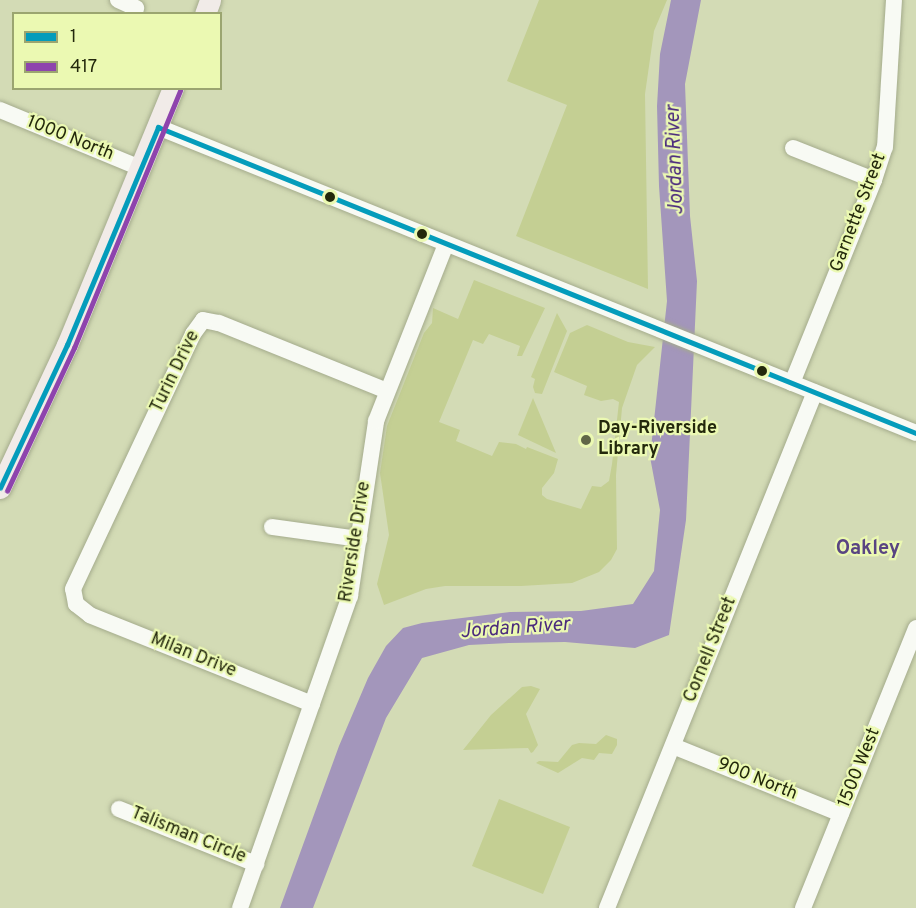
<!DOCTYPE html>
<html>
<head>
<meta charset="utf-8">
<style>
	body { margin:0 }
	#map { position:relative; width:916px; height:908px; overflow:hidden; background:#d3dbb5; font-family:Overpass,sans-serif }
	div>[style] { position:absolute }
	.green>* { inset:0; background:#c4cf93 }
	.water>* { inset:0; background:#a396bb }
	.roads { filter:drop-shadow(0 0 2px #a4ab8c) drop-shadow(0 0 2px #a4ab8c) }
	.minor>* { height:16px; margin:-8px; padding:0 8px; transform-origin:8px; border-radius:8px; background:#f8faf4 }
	.major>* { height:21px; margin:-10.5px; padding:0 10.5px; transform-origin:10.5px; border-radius:10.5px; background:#f1ebe8 }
	.bus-1>* { height:4.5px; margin:-2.25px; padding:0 2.25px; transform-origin:2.25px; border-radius:2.25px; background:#049cbb }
	.bus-2>* { height:4.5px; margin:-2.25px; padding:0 2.25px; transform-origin:2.25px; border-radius:2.25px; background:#8e44ad }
	.dots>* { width:16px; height:16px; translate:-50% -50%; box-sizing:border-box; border:3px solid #ebf9b2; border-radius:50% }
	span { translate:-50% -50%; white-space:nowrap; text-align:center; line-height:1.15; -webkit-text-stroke:4.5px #ebf9b2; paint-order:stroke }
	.street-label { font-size:18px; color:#23280c }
	.poi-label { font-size:18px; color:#23280c; font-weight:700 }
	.left { translate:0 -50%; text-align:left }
	.water-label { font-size:20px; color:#4b2b7d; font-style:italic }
	.neighbourhood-label { font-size:20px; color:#594582; font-weight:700 }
	.legend { position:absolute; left:12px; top:12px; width:210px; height:78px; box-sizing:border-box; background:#ebf9b2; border:2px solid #9ba570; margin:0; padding:8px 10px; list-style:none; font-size:18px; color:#23280c }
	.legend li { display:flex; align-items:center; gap:12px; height:30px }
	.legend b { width:30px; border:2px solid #9ba570 }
</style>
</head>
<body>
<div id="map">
	<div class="green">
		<div style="clip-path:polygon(539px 0,667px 0,654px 31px,645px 94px,648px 289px,516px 236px,567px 105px,507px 81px)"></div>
		<div style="clip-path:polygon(474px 280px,545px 308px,522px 356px,517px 356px,520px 346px,489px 334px,483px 344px,473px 340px,439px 422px,460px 430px,456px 441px,492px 456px,499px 442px,516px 444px,526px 449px,527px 447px,558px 459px,554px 473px,542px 488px,542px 495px,547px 499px,581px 509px,592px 486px,601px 487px,609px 481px,612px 464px,619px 402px,613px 399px,601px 401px,584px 395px,587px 386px,554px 372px,570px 333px,587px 325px,628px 342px,655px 347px,637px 365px,622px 408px,616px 475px,617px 549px,611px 560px,599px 572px,572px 583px,521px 586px,445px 586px,426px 589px,384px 605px,377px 584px,389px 535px,380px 473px,387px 426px,424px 333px,432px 323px,433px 308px,458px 319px)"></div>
		<div style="clip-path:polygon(557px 313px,567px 331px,542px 394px,535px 393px,533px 387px,535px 379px,531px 377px)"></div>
		<div style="clip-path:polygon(533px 398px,556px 453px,518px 435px)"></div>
		<div style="clip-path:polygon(531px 686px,540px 689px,526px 714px,538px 745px,533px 752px,531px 753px,528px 748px,463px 750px,491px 715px,522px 687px)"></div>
		<div style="clip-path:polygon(606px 735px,617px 739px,617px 745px,612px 754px,599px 753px,594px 760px,582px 758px,558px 773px,536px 763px,539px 761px,558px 762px,572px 745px,579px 743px,596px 744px)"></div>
		<div style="clip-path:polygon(499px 799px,570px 827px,543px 894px,472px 866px)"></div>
	</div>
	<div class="water">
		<div style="clip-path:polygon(671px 0,701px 0,685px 84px,690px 216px,697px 281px,686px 520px,669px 635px,635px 648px,565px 642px,509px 643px,469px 645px,422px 658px,386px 718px,313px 908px,280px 908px,339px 746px,368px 678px,386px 646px,403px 628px,422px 623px,510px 612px,581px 611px,633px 604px,654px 571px,660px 510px,650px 457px,667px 301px,659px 186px,657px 106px,660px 54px)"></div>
	</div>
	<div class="roads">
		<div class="minor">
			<div style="left:118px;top:0;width:20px;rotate:24deg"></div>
			<div style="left:0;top:110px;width:152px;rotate:22.5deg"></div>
			<div style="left:158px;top:127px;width:817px;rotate:21.98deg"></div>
			<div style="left:793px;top:148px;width:87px;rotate:21.6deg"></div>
			<div style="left:792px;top:383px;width:219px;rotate:-68deg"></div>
			<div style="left:874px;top:180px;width:35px;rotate:-72deg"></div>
			<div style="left:885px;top:147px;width:147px;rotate:-86.5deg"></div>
			<div style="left:272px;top:527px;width:88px;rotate:7.9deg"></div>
			<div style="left:312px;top:704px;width:239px;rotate:-158.2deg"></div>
			<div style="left:90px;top:615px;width:18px;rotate:-142deg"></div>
			<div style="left:76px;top:604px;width:15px;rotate:-101deg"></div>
			<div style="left:73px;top:589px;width:282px;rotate:-64.8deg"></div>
			<div style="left:193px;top:334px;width:17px;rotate:-54deg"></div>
			<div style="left:203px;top:320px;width:16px;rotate:11deg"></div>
			<div style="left:219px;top:323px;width:181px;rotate:22deg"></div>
			<div style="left:673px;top:746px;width:181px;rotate:22deg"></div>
			<div style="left:119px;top:809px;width:148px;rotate:21.9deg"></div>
			<div style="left:240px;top:908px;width:331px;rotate:-70.6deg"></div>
			<div style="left:350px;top:596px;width:177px;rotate:-81.5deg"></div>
			<div style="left:376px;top:421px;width:190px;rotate:-68.4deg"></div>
			<div style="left:607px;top:908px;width:556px;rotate:-68.05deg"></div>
			<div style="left:803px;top:908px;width:302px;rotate:-68deg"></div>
		</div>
		<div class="major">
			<div style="left:205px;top:14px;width:15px;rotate:-70deg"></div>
			<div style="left:0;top:488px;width:158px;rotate:-64.9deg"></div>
			<div style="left:67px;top:345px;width:278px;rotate:-67.6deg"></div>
		</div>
	</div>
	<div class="bus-1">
		<div style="left:158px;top:127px;width:817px;rotate:21.98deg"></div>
		<div style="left:0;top:488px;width:158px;rotate:-64.9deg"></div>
		<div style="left:67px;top:345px;width:236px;rotate:-67.3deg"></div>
	</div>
	<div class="bus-2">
		<div style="left:7px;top:491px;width:158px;rotate:-64.9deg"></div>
		<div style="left:74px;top:348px;width:278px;rotate:-67.6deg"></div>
	</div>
	<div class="dots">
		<div style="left:330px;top:197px;background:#23280c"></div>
		<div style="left:422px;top:234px;background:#23280c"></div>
		<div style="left:762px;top:371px;background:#23280c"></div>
		<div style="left:586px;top:440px;background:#616747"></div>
	</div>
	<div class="street-label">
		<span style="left:70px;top:139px;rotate:22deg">1000 North</span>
		<span style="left:859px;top:213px;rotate:-69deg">Garnette Street</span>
		<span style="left:176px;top:372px;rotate:-64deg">Turin Drive</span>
		<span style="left:356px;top:542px;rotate:-81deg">Riverside Drive</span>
		<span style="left:711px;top:650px;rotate:-68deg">Cornell Street</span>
		<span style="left:193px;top:656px;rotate:22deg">Milan Drive</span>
		<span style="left:860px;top:768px;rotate:-68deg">1500 West</span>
		<span style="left:757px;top:780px;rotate:22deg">900 North</span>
		<span style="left:188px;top:836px;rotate:22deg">Talisman Circle</span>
	</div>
	<div class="poi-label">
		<span class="left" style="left:598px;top:440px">Day-Riverside<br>Library</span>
	</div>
	<div class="water-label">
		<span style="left:676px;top:160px;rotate:-92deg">Jordan River</span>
		<span style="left:515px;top:629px;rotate:-4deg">Jordan River</span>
	</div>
	<div class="neighbourhood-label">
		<span style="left:868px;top:549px">Oakley</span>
	</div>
	<ul class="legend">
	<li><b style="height:8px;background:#049cbb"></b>1</li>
	<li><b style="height:8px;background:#8e44ad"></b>417</li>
	</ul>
</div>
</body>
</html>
